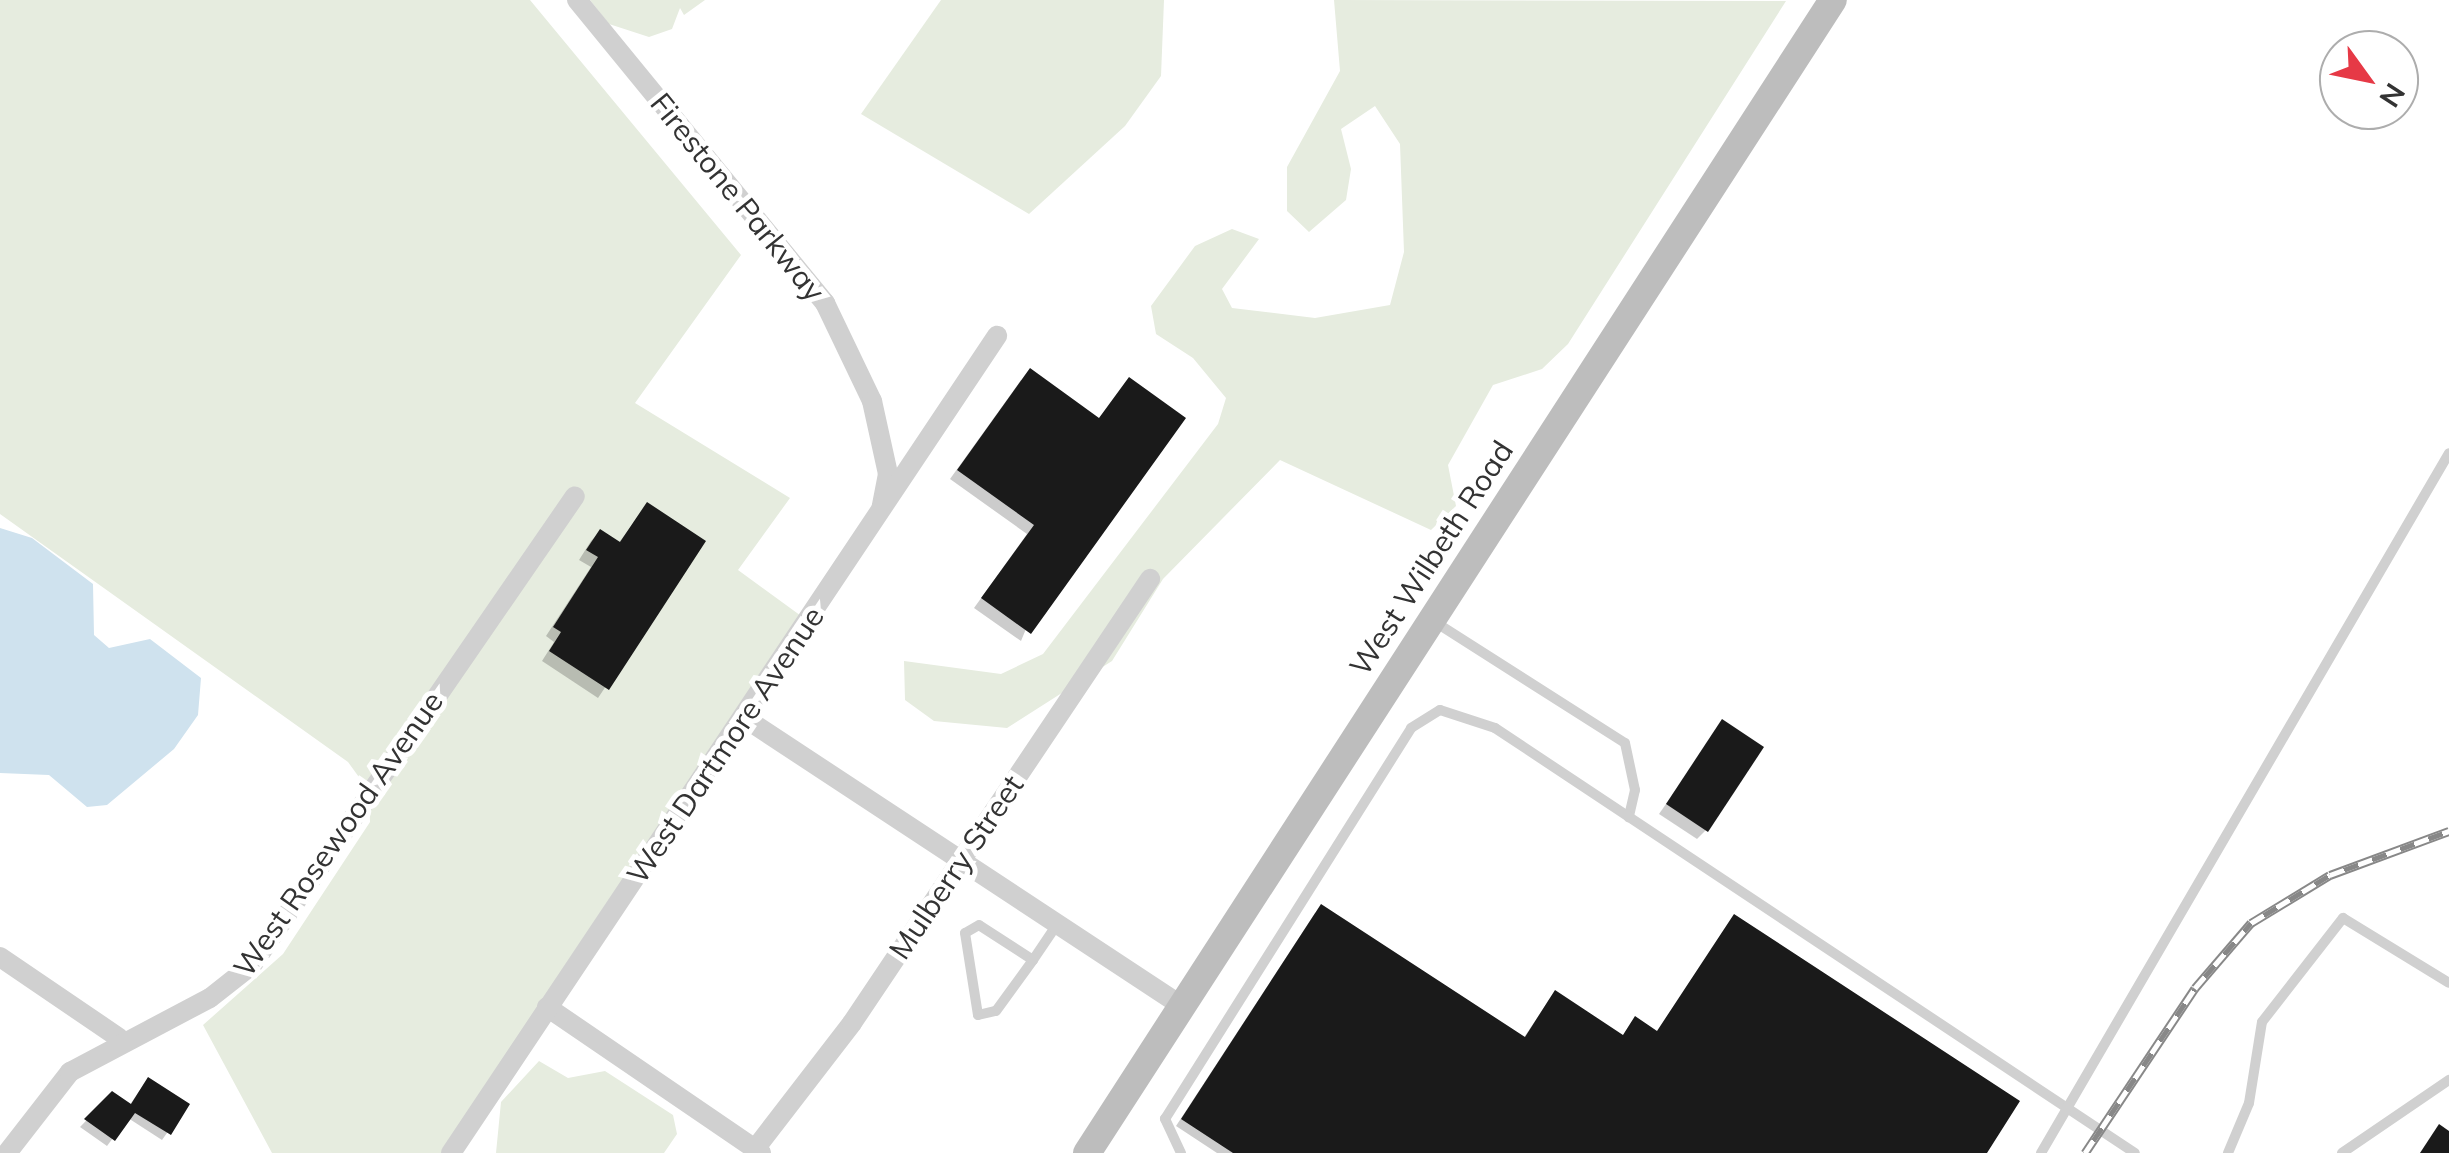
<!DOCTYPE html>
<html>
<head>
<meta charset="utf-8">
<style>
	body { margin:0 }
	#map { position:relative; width:2449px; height:1153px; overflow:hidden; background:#fff; font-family:Mulish,sans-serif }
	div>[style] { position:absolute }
	.green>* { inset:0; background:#e6ecdf }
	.water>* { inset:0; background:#cfe2ee }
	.shadow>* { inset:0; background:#0003 }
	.building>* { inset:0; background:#1a1a1a }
	.lane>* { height:10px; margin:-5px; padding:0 5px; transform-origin:5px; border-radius:5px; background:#d0d0d0 }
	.street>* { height:20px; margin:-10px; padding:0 10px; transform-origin:10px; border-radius:10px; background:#d0d0d0 }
	.secondary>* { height:28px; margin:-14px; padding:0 14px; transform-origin:14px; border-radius:14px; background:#bdbdbd }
	.rail>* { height:9px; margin-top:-4.5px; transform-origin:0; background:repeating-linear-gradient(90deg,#fff 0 15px,#888 0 30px); box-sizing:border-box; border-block:2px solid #888 }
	span { translate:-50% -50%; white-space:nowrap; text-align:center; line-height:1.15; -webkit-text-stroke:10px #fff; paint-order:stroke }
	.street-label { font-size:30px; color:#333 }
	.north { position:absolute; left:2319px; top:30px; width:100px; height:100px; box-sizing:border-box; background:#fff; border:2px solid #adadad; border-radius:50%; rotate:123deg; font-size:28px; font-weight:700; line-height:40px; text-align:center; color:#333 }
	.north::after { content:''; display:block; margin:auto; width:35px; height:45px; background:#e63946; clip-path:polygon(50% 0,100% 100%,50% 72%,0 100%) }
</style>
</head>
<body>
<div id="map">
	<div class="green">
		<div style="clip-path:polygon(0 0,530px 0,741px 255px,635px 403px,790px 498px,738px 570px,808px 621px,445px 1153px,272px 1153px,203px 1025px,283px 954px,370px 822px,369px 791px,348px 762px,0 514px)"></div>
		<div style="clip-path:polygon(590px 0,705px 0,684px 15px,680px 8px,672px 29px,649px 37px,609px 24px)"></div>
		<div style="clip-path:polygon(941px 0,1164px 0,1161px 76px,1125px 126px,1029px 214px,861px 114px)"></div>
		<div style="clip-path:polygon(1334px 0,1786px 1px,1568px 344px,1542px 369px,1493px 385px,1448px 465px,1456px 506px,1431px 530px,1280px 460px,1163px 579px,1112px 661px,1007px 728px,934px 721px,905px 700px,904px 661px,1001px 674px,1043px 654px,1218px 424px,1226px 398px,1193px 358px,1156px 334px,1151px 306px,1195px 246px,1232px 229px,1259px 239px,1222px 289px,1232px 308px,1315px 318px,1390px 305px,1404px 252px,1400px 144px,1375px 106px,1341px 129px,1351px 169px,1346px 200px,1309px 232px,1287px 211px,1287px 167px,1340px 71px)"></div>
		<div style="clip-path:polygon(539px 1061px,568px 1078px,605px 1071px,673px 1115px,677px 1134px,664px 1153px,496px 1153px,501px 1102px)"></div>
	</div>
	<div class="water">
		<div style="clip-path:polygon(0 528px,32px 538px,93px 584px,94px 635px,109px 648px,150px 639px,201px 678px,198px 715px,174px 749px,107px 805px,87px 807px,49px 775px,0 773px)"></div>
	</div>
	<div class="shadow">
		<div style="clip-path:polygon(1021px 380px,1098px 420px,1129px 380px,1021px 641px,974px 608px,1027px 534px,950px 479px)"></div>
		<div style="clip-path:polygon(647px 505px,703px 541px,598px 698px,542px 661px,554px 642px,546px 636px,591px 567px,579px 560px,591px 541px,600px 532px,618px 544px)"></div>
		<div style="clip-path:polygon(1723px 722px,1706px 830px,1697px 839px,1659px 814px)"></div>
		<div style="clip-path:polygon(1315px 913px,1523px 1039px,1549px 1000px,1622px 1037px,1629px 1026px,1656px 1033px,1984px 1153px,1217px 1153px,1176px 1126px)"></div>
		<div style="clip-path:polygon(142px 1087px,187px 1105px,162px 1140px,128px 1118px,107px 1146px,80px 1127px,112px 1094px,129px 1106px)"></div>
	</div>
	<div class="building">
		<div style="clip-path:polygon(1030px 368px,1099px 418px,1129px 377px,1186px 418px,1031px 634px,981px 598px,1034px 525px,957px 470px)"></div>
		<div style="clip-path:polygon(647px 502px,706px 541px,609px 690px,549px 651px,561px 632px,553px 627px,598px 557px,586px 550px,600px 529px,620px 542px)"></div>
		<div style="clip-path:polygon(1722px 719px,1764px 747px,1708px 832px,1666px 804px)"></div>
		<div style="clip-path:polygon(1321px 904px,1525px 1037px,1555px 990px,1623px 1035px,1635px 1016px,1657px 1031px,1734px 914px,2020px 1101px,1987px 1153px,1233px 1153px,1181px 1119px)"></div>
		<div style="clip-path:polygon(148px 1077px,190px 1104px,171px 1135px,135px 1113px,115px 1141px,84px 1119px,112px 1091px,131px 1104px)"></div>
		<div style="clip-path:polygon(2439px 1124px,2449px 1131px,2449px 1153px,2420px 1153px)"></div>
	</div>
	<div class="lane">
		<div style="left:1435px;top:622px;width:225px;rotate:32.5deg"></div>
		<div style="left:1625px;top:743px;width:48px;rotate:78deg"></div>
		<div style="left:1635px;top:790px;width:28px;rotate:103deg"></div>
		<div style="left:1033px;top:960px;width:64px;rotate:-147.1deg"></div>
		<div style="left:979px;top:925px;width:16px;rotate:150deg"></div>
		<div style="left:965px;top:933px;width:83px;rotate:81deg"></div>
		<div style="left:978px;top:1015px;width:18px;rotate:-13deg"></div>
		<div style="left:996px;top:1011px;width:63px;rotate:-54deg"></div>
		<div style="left:1033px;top:960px;width:40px;rotate:-56deg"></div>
		<div style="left:1181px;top:1153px;width:38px;rotate:-115deg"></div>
		<div style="left:1165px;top:1119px;width:462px;rotate:-57.8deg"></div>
		<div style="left:1411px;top:728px;width:34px;rotate:-32deg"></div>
		<div style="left:1440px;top:710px;width:58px;rotate:18.1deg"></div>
		<div style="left:1495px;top:728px;width:768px;rotate:33.59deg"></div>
		<div style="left:2041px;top:1153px;width:810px;rotate:-59.76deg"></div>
		<div style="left:2228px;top:1153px;width:54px;rotate:-67.2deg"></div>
		<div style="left:2249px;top:1103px;width:82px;rotate:-80.9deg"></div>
		<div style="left:2262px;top:1022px;width:132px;rotate:-52.1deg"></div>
		<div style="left:2343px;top:918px;width:124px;rotate:31.5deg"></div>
		<div style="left:2342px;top:1153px;width:130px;rotate:-34.3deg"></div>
	</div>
	<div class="street">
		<div style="left:577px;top:0;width:392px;rotate:50.7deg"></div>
		<div style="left:825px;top:303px;width:109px;rotate:64.4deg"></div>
		<div style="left:872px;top:401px;width:75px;rotate:77.6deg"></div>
		<div style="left:888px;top:474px;width:33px;rotate:101deg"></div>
		<div style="left:743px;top:717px;width:522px;rotate:33.36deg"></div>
		<div style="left:0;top:957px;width:144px;rotate:34.2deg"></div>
		<div style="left:547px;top:1007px;width:259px;rotate:34.3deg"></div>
		<div style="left:755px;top:1149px;width:159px;rotate:-52.4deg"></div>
		<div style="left:852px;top:1023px;width:535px;rotate:-56.13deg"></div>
		<div style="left:7px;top:1153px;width:103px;rotate:-52.1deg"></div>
		<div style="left:70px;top:1072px;width:158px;rotate:-27.9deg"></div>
		<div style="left:210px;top:998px;width:53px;rotate:-38.2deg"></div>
		<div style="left:252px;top:965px;width:569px;rotate:-55.44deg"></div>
		<div style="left:451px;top:1153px;width:983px;rotate:-56.25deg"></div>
	</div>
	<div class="secondary">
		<div style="left:1087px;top:1153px;width:1373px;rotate:-57.1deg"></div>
	</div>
	<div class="rail">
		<div style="left:2085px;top:1153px;width:198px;rotate:-56.3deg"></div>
		<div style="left:2195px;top:988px;width:86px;rotate:-49.3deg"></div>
		<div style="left:2251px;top:923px;width:92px;rotate:-31.3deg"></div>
		<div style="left:2330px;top:875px;width:127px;rotate:-20.3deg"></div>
	</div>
	<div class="street-label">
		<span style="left:738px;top:197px;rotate:51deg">Firestone Parkway</span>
		<span style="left:1431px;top:558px;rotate:-57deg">West Wilbeth Road</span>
		<span style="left:725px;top:745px;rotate:-56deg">West Dartmore Avenue</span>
		<span style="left:338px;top:834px;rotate:-55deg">West Rosewood Avenue</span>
		<span style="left:956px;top:867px;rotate:-56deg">Mulberry Street</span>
	</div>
	<div class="north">N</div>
</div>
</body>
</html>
